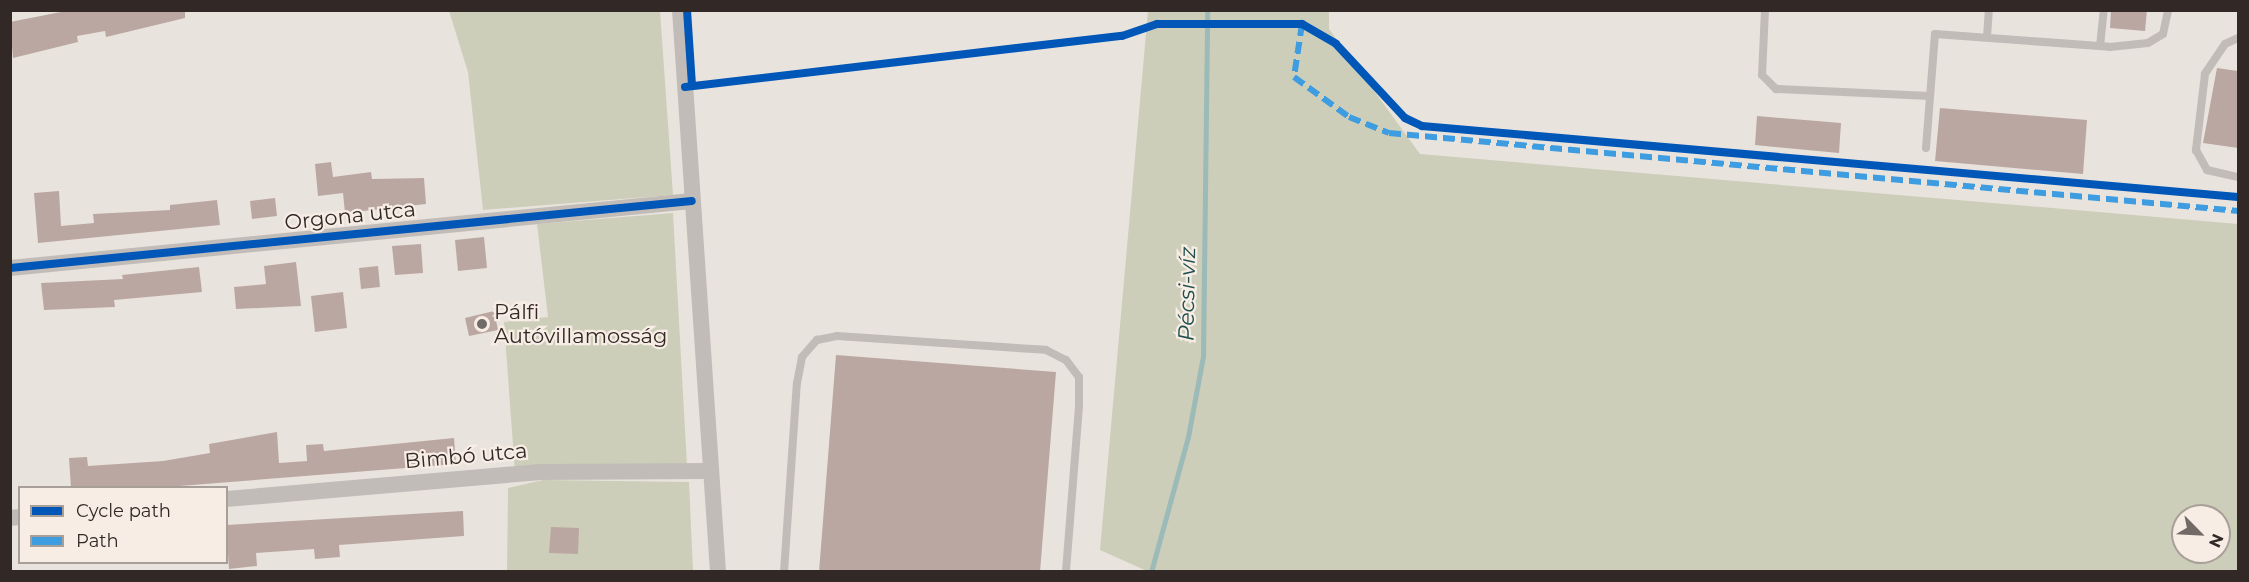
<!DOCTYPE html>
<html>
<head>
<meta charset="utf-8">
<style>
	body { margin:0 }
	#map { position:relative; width:2249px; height:582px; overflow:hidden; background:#e9e3de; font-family:Montserrat,sans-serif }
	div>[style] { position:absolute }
	.green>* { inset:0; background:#ccceb9 }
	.stream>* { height:5px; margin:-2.5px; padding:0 2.5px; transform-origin:2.5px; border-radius:2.5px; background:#9cbab7 }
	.building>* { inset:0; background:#bba7a2 }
	.lane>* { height:8px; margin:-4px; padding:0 4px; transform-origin:4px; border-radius:4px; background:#c2bcb8 }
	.street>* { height:16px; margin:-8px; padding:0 8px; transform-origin:8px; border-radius:8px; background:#c2bcb8 }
	.quiet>* { height:6px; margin-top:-3px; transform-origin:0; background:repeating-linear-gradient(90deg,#3e9ce0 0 12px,transparent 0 18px) }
	.cycleway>* { height:8px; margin:-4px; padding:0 4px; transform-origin:4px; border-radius:4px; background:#0057b8 }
	.dots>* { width:16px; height:16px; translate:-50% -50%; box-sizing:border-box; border:3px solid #f7ede5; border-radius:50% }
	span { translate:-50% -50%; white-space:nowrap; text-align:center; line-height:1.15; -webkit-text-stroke:4.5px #f7ede5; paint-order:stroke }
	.street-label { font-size:21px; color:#322927 }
	.poi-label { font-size:21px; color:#322927 }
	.left { translate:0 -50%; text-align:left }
	.water-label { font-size:22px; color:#204f4e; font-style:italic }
	.frame { position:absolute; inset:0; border:12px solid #322927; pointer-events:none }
	.legend { position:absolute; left:18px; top:486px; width:210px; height:78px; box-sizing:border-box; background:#f7ede5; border:2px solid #a89f99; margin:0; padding:8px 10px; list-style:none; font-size:18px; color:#322927 }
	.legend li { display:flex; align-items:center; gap:12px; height:30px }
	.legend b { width:30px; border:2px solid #a89f99 }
	.north { position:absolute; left:2171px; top:504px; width:60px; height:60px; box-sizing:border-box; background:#f7ede5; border:2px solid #a89f99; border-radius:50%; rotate:114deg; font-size:16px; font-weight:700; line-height:24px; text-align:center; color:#322927 }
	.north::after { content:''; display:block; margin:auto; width:21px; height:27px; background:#726a67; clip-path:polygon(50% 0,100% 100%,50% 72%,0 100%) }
</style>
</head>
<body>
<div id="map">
	<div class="green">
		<div style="clip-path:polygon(449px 11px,660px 11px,673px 195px,483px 210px,468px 72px)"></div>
		<div style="clip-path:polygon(evenodd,1148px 11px,1329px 11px,1329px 29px,1420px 154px,2238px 224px,2238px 571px,1149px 572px,1100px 550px,1148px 11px,2183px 516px,2219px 516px,2219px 552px,2183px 552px,2183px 516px)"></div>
		<div style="clip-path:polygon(673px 213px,687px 466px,515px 473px,504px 322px,548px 317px,537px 224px)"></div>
		<div style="clip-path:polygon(543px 480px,689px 482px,693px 571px,507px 572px,508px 488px)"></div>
	</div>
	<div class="stream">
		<div style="left:1151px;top:572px;width:140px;rotate:-74.7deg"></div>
		<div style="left:1188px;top:437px;width:82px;rotate:-79.5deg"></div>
		<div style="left:1203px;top:356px;width:346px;rotate:-89.3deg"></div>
	</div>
	<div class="building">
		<div style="clip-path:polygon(71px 10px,185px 10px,185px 18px,106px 37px,105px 31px,77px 36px,78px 42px,13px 58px,10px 22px)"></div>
		<div style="clip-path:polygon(2111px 10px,2147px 10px,2145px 31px,2110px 28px)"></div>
		<div style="clip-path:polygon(2217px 68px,2238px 71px,2238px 148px,2203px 143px)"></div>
		<div style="clip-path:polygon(1940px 108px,2087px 120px,2083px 174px,1935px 161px)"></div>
		<div style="clip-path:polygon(1757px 116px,1841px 123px,1839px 153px,1755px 145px)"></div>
		<div style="clip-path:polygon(331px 162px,333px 177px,371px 172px,372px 179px,424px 178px,426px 204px,345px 213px,343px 193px,318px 196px,315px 164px)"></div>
		<div style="clip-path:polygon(59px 191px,61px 226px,94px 223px,93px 214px,170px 210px,170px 205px,217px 200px,220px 225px,38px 243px,34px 193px)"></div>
		<div style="clip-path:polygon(275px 198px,277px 216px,252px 219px,250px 201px)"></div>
		<div style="clip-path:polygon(484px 237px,487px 268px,458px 271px,455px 240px)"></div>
		<div style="clip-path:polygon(421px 244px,423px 273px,395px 275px,392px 246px)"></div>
		<div style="clip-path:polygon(296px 262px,301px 306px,236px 309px,234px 287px,266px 284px,264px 266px)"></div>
		<div style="clip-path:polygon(378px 266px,380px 287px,361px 289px,359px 268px)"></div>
		<div style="clip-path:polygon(199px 267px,202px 292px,114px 300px,115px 307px,44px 310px,41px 283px,123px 279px,122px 275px)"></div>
		<div style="clip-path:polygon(343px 292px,347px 328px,315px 332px,311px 296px)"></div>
		<div style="clip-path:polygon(494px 311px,498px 330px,469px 336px,465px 318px)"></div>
		<div style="clip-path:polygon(836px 355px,1056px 372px,1040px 572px,819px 572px)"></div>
		<div style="clip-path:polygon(277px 432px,279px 463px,307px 461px,306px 445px,323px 444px,324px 451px,454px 438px,456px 464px,154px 488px,71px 488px,69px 458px,87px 457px,88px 466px,163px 461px,210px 453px,209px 444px)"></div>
		<div style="clip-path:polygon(463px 511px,464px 536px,339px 545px,340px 557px,315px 559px,314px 549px,256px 553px,257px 566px,229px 569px,226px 525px)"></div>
		<div style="clip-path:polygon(551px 527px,579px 528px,578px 554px,549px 553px)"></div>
	</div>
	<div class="lane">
		<div style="left:1765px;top:10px;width:65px;rotate:92.6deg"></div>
		<div style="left:1762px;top:75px;width:20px;rotate:45deg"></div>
		<div style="left:1776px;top:89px;width:154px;rotate:2.6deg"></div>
		<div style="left:1987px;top:37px;width:27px;rotate:-86deg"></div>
		<div style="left:2238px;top:38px;width:14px;rotate:155deg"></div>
		<div style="left:2225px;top:44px;width:36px;rotate:124deg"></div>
		<div style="left:2205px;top:74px;width:77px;rotate:96.8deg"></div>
		<div style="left:2196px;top:150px;width:23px;rotate:61deg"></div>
		<div style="left:2207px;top:170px;width:32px;rotate:13deg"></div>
		<div style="left:2100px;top:46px;width:36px;rotate:-84deg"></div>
		<div style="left:1926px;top:148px;width:114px;rotate:-85.5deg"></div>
		<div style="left:1935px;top:34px;width:175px;rotate:4.2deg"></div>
		<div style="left:2110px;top:47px;width:38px;rotate:-6deg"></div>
		<div style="left:2148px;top:43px;width:17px;rotate:-31deg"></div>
		<div style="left:2163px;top:34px;width:25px;rotate:-78deg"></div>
		<div style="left:784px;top:572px;width:189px;rotate:-86.1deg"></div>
		<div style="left:797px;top:383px;width:26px;rotate:-79deg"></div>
		<div style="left:802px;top:357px;width:23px;rotate:-49deg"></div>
		<div style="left:817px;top:340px;width:20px;rotate:-11deg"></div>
		<div style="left:837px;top:336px;width:209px;rotate:3.8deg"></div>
		<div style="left:1046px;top:350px;width:22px;rotate:27deg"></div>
		<div style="left:1066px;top:360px;width:21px;rotate:53deg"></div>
		<div style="left:1079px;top:377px;width:29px;rotate:90deg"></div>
		<div style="left:1079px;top:406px;width:167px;rotate:94.5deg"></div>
	</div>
	<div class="street">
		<div style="left:680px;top:10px;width:563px;rotate:86.13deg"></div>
		<div style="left:10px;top:268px;width:685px;rotate:-5.61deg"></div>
		<div style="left:226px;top:499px;width:313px;rotate:-4.9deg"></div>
		<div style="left:538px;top:472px;width:172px;rotate:-0.3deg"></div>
		<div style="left:10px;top:518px;width:10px;rotate:-6deg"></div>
	</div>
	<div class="quiet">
		<div style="left:1302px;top:24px;width:54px;rotate:98.6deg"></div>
		<div style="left:1294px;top:77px;width:68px;rotate:36deg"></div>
		<div style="left:1349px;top:117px;width:43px;rotate:21.8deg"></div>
		<div style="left:1389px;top:133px;width:853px;rotate:5.25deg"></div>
	</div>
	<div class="cycleway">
		<div style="left:687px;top:10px;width:76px;rotate:86.2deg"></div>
		<div style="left:685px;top:87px;width:440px;rotate:-6.7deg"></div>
		<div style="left:1122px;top:36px;width:37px;rotate:-19deg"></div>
		<div style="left:1157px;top:24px;width:145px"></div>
		<div style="left:1302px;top:24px;width:39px;rotate:30deg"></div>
		<div style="left:1336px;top:44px;width:101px;rotate:47deg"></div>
		<div style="left:1405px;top:118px;width:19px;rotate:25deg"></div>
		<div style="left:1422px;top:126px;width:819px;rotate:4.97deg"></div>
		<div style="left:10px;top:268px;width:685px;rotate:-5.61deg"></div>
	</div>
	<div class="dots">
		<div style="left:482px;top:324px;background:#726a67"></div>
	</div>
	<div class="street-label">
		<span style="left:350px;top:216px;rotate:-6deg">Orgona utca</span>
		<span style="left:466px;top:456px;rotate:-5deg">Bimbó utca</span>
	</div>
	<div class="poi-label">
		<span class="left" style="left:494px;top:324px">Pálfi<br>Autóvillamosság</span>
	</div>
	<div class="water-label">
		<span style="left:1187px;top:294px;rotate:-89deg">Pécsi-víz</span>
	</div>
	<div class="frame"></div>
	<ul class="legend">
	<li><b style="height:8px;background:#0057b8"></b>Cycle path</li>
	<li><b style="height:8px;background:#3e9ce0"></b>Path</li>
	</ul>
	<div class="north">N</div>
</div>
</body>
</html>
